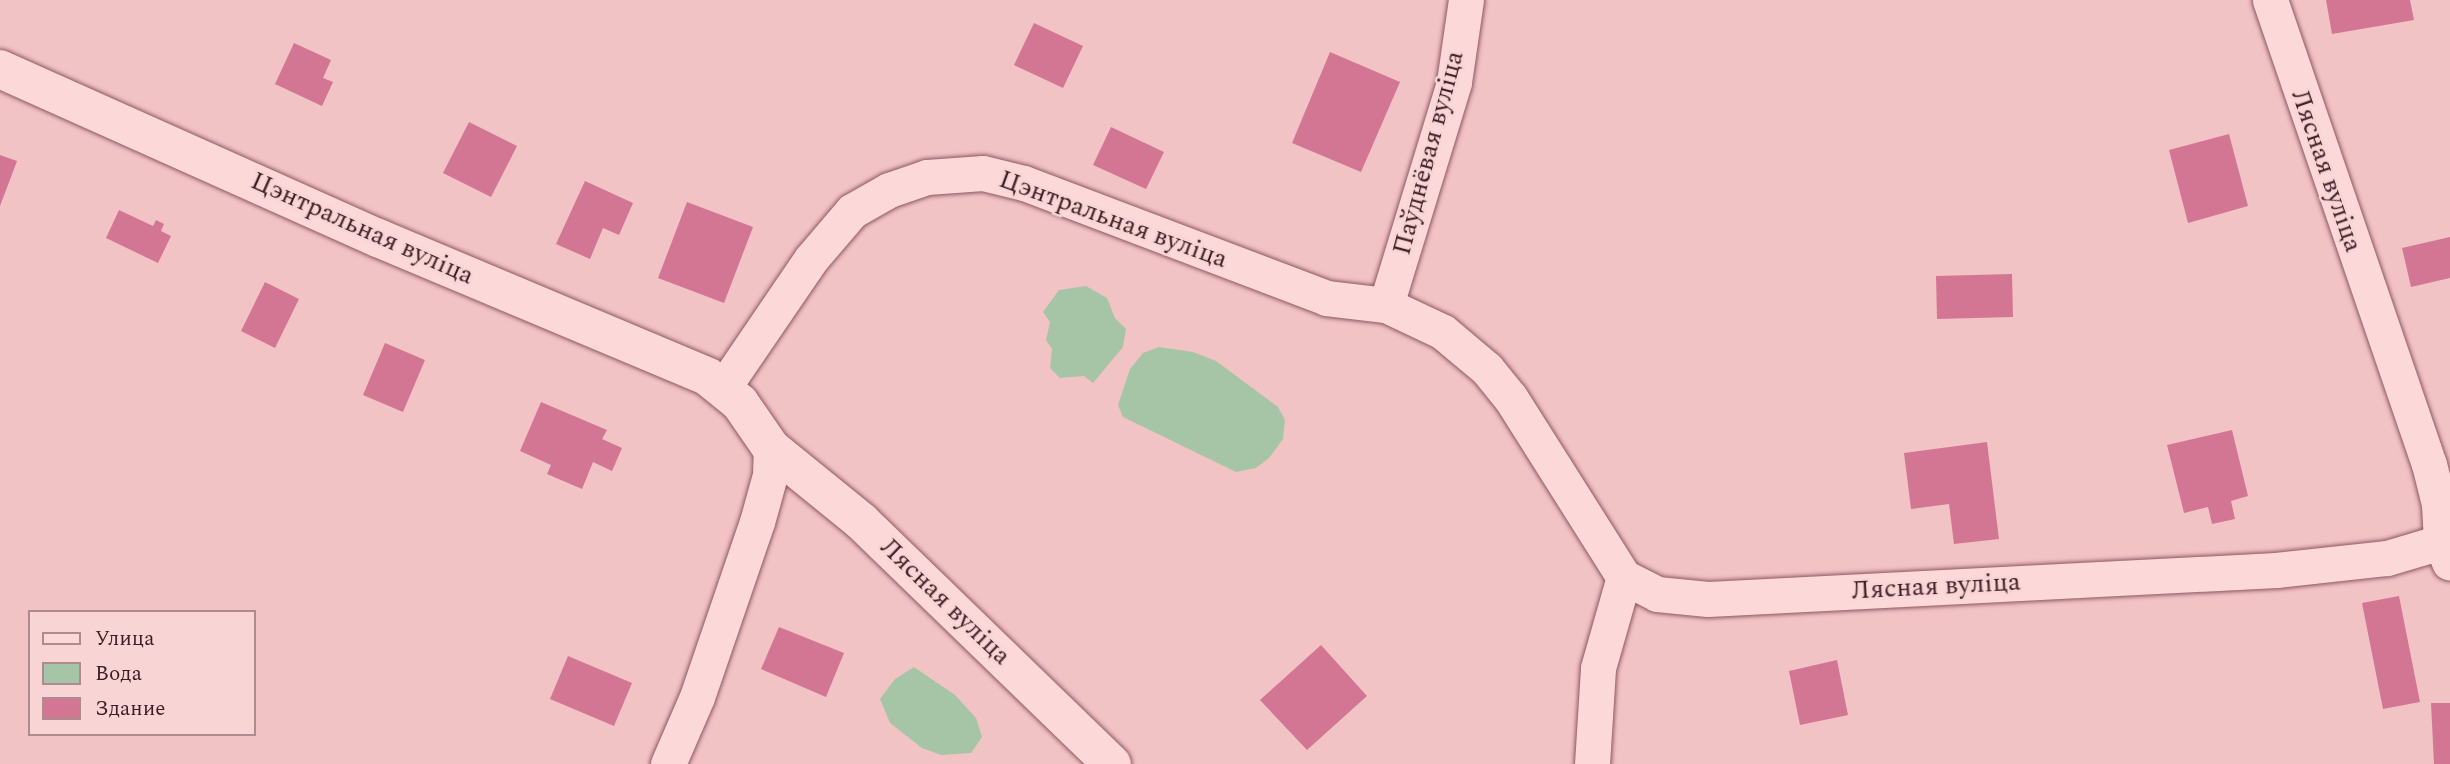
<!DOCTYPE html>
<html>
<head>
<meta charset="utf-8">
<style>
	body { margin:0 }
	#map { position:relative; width:2450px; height:764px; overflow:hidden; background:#f2c3c5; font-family:Spectral,serif }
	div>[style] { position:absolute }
	.water>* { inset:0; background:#a6c5a6 }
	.building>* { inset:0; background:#d37693 }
	.roads { filter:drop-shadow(0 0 2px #8e5863) drop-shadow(0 0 2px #8e5863) }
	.minor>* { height:35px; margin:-17.5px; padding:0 17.5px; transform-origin:17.5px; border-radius:17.5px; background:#fcd8d9 }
	.tertiary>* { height:38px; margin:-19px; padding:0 19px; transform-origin:19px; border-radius:19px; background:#fcd8d9 }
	span { translate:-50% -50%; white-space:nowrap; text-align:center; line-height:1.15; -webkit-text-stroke:5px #f8d4d4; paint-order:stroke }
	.street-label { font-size:26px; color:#3d1d25 }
	.legend { position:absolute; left:28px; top:610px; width:228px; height:126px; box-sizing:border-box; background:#f8d4d4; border:2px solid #ad8b8e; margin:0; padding:9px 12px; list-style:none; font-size:21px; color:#3d1d25 }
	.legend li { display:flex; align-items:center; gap:14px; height:35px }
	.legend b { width:35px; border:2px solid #ad8b8e }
</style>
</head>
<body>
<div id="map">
	<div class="water">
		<div style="clip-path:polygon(1086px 286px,1107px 298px,1115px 318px,1126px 329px,1123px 347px,1093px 383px,1084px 376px,1060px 378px,1050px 368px,1052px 349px,1046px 340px,1050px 322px,1043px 312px,1059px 290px)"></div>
		<div style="clip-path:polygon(1159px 347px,1193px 352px,1216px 361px,1278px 407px,1285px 420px,1283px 439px,1269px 458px,1256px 468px,1236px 472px,1123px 417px,1118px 405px,1130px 369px,1143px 353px)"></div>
		<div style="clip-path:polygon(914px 667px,955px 695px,976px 718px,982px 737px,971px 753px,941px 755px,922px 748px,890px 723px,880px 699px,895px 679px)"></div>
	</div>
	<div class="building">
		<div style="clip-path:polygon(2326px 0,2410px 0,2414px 20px,2332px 34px)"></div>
		<div style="clip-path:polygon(1034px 23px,1083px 46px,1063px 88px,1014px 65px)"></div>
		<div style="clip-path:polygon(294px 43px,331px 60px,323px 78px,333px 82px,322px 106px,275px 84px)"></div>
		<div style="clip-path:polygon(1330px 52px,1400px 82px,1361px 172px,1292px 143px)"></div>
		<div style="clip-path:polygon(469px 122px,517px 146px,491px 197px,443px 173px)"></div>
		<div style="clip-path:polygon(1111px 127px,1164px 152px,1146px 189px,1093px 165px)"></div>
		<div style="clip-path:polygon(2229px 134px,2248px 206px,2188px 223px,2169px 150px)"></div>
		<div style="clip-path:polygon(0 155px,17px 161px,0 206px)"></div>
		<div style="clip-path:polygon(585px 181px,633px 203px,619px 235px,603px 228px,590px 259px,556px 244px)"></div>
		<div style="clip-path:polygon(687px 202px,753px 227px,724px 303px,658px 278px)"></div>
		<div style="clip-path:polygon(119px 210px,153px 226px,156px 220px,164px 224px,161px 231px,171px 236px,158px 263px,106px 238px)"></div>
		<div style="clip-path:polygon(2450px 237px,2450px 278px,2411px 287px,2402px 248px)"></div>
		<div style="clip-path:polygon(2012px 274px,2013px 317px,1937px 319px,1936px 276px)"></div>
		<div style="clip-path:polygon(265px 282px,299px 299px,275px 348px,241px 331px)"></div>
		<div style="clip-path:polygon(385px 343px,425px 360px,403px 412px,363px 395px)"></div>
		<div style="clip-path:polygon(541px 402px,607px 430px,602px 439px,622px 448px,612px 471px,593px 462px,582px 489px,547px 474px,551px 465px,520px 451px)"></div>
		<div style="clip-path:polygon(2232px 430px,2248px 496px,2231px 501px,2235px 519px,2212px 524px,2208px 507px,2184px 513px,2167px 445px)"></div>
		<div style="clip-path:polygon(1987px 442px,1999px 539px,1954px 544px,1949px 504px,1911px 509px,1904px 453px)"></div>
		<div style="clip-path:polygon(2399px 596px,2420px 702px,2383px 709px,2362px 603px)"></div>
		<div style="clip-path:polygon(779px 627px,844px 653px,826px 697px,761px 669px)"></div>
		<div style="clip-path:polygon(1321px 645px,1367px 696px,1307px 750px,1260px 700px)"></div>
		<div style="clip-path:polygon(568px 656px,632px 683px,614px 726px,550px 699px)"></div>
		<div style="clip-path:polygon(1837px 660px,1848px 715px,1800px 725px,1789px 671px)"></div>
		<div style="clip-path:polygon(2431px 703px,2450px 703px,2450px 764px,2434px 764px)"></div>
	</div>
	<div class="roads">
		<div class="minor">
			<div style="left:2270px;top:0;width:490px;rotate:71.1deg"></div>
			<div style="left:2429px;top:464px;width:41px;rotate:76deg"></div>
			<div style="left:2439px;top:504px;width:38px;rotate:87deg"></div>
			<div style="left:2441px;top:542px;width:22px;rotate:68deg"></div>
			<div style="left:1386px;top:305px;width:233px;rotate:-73deg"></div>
			<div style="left:1454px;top:82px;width:83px;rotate:-81.7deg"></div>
			<div style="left:723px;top:388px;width:156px;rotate:-55.7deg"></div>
			<div style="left:811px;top:259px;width:63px;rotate:-49.5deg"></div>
			<div style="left:852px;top:211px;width:43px;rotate:-29.6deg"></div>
			<div style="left:889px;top:190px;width:40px;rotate:-18.9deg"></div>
			<div style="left:927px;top:177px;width:56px;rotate:-4.1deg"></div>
			<div style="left:983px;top:173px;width:42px;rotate:13.7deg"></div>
			<div style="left:1024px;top:183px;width:323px;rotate:20.8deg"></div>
			<div style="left:1326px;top:298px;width:60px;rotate:6.7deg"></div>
			<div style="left:1386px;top:305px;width:63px;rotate:25.3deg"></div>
			<div style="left:1443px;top:332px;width:57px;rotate:40.1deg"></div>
			<div style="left:1487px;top:369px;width:36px;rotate:51deg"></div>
			<div style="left:1510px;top:397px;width:213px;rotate:57.7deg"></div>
			<div style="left:1624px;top:577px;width:37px;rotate:27deg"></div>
			<div style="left:1657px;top:594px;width:51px;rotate:5.6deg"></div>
			<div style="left:1708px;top:599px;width:569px;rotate:-2.92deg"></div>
			<div style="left:2276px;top:570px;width:112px;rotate:-6.2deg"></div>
			<div style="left:2387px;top:558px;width:56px;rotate:-16.5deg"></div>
			<div style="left:668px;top:764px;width:73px;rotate:-66.6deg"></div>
			<div style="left:697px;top:697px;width:185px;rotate:-71.1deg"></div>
			<div style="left:757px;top:522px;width:49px;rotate:-74.5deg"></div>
			<div style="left:770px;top:475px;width:27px;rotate:-88deg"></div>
			<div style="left:1592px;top:764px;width:96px;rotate:-86.4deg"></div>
			<div style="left:1598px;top:668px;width:95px;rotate:-74.1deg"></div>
		</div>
		<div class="tertiary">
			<div style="left:0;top:69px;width:414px;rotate:24.1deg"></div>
			<div style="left:378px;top:238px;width:358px;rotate:22.8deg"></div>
			<div style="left:708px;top:377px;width:41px;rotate:39.1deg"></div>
			<div style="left:740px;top:403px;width:55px;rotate:55.4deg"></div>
			<div style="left:771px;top:448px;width:117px;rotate:39.1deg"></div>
			<div style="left:862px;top:522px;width:348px;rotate:44.1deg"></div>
		</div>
	</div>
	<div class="street-label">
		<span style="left:1429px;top:153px;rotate:-75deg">Паўднёвая вуліца</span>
		<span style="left:2326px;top:171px;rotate:71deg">Лясная вуліца</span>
		<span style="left:1113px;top:220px;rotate:20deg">Цэнтральная вуліца</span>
		<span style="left:362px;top:229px;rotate:24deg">Цэнтральная вуліца</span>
		<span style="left:1936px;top:587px;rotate:-3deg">Лясная вуліца</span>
		<span style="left:945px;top:602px;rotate:44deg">Лясная вуліца</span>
	</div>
	<ul class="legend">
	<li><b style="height:9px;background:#fcd8d9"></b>Улица</li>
	<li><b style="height:19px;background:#a6c5a6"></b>Вода</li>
	<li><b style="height:19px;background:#d37693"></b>Здание</li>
	</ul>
</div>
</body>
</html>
